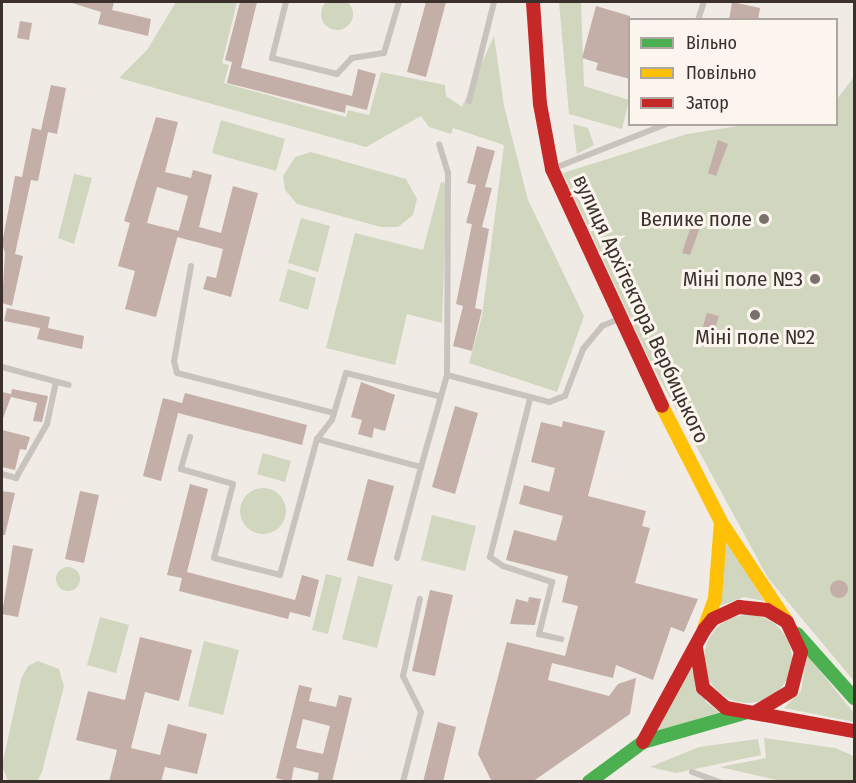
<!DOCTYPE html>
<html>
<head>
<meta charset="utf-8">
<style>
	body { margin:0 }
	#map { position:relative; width:856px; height:783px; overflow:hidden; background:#f0ebe5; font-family:"Fira Sans Condensed",sans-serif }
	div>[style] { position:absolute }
	.green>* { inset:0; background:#d1d6bf }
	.round { border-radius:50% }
	.building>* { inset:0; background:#c3afa7 }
	.lane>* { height:6px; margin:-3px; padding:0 3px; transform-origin:3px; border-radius:3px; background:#c9c3be }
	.fast>* { height:14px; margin:-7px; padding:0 7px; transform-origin:7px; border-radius:7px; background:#4caf50 }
	.slow>* { height:14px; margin:-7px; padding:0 7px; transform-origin:7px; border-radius:7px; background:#ffc107 }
	.jam>* { height:14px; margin:-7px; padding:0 7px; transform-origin:7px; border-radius:7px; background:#c62828 }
	.dots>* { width:16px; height:16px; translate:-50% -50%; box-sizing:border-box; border:3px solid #fbf5ee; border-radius:50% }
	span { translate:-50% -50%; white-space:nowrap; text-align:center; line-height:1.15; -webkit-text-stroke:6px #fbf5ee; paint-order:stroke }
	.poi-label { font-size:21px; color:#3b302b }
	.right { translate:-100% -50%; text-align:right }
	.street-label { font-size:21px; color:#3b302b }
	.frame { position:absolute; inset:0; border:3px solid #3b302b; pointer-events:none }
	.legend { position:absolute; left:628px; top:18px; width:210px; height:108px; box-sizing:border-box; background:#fbf5ee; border:2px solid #aea6a0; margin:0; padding:8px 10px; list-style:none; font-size:18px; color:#3b302b }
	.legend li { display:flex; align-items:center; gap:12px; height:30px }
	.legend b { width:30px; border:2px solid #aea6a0 }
</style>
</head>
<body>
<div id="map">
	<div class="green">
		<div class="round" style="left:321px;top:-2px;width:32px;height:32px"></div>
		<div style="clip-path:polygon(176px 2px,237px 2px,222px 63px,229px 65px,224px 83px,346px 117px,348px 110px,369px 115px,381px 72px,445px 85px,446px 96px,462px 107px,494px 36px,504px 106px,528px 200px,584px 316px,557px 392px,469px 363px,482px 316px,504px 145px,453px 128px,451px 134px,429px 127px,421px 116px,366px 147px,119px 78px,147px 50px)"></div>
		<div style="clip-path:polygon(559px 2px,581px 2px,584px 86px,629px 100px,622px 129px,569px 114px)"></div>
		<div style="clip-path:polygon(854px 77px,854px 681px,768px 578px,650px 361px,563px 173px,687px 134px,745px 125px,836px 124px,837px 99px)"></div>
		<div style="clip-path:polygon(221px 120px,285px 139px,276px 171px,212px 153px)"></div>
		<div style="clip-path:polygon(573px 124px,588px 128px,594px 145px,577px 154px)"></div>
		<div style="clip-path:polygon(311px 152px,406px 179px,417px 199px,413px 215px,398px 227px,381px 227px,297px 204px,285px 190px,283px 176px,295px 157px)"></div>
		<div style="clip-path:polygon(74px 174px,92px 178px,74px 244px,58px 238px)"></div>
		<div style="clip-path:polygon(441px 182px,447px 183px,442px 323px,407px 314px,395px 365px,326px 348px,355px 233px,423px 250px)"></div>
		<div style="clip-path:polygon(301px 218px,330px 226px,318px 272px,288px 263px)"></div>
		<div style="clip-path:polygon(288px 269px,316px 278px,308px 310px,279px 301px)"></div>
		<div style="clip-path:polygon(263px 453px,291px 461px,285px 482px,257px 474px)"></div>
		<div class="round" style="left:240px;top:488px;width:46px;height:46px"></div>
		<div style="clip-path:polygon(432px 515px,476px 526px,465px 571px,421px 560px)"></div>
		<div style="clip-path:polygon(727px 541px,764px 601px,744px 597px,720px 606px)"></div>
		<div class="round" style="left:56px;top:567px;width:24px;height:24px"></div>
		<div style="clip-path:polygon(326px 574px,342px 578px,328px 634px,312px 630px)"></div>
		<div style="clip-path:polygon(358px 576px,393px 585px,377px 648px,342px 639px)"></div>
		<div class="round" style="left:704px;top:615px;width:88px;height:88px"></div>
		<div style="clip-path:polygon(100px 617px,129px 625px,116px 673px,87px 665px)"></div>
		<div style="clip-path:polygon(204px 641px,239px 650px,223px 715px,188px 706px)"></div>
		<div style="clip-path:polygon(807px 655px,854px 713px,854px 722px,784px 708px,801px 691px)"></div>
		<div style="clip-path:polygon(38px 661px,59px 669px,64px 686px,42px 772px,37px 781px,8px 781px,2px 766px,21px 679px,28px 666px)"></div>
		<div style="clip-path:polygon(691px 668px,706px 702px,720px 712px,656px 732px)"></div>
		<div style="clip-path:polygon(764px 738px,835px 748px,854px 756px,854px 781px,781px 781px,720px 767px,766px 758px)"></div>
		<div style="clip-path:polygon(758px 739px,761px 755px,676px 773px,650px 767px,699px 747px)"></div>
	</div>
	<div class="building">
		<div style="clip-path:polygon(69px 2px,114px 2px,112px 10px,151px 19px,148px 36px,98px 24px,101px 12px)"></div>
		<div style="clip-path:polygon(240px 2px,257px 2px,241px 68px,352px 96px,358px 69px,376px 74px,367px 110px,346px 105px,345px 113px,227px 83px,232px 62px,225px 60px)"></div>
		<div style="clip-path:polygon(426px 2px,446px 2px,426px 77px,407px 72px)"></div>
		<div style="clip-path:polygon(732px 2px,760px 8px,758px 20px,729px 20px)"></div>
		<div style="clip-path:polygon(596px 6px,630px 16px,630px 79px,596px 70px,598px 63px,582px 58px)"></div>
		<div style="clip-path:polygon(20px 21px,32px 23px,29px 40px,17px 38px)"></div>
		<div style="clip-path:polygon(51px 85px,66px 88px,57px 134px,48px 132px,38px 181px,31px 180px,15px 254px,23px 256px,12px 306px,2px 303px,5px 253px,2px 243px,15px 176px,22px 177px,32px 128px,41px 130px)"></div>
		<div style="clip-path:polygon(156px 117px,178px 122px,165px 172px,191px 178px,193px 170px,212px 175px,199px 227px,221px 233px,233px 186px,258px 193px,231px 297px,203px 289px,207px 276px,216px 278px,223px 249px,177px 237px,188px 196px,157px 187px,147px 223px,179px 231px,156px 317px,125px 309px,135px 271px,118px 266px,130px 223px,124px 221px)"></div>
		<div style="clip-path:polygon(718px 140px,728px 144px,716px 176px,708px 173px)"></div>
		<div style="clip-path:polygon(477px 146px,495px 151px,485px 187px,492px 188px,482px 227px,489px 229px,475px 308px,482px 310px,472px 351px,453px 346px,463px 306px,456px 304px,472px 224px,466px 223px,476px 185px,467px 183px)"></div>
		<div style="clip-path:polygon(693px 220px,702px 222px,690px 255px,682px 253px)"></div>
		<div style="clip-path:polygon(7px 308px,50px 317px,48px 328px,84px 336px,82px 349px,37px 339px,40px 328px,4px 321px)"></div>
		<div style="clip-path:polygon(707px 313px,719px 316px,711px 342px,699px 339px)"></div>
		<div style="clip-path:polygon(361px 382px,395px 395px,385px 431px,374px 428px,372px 438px,358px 434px,362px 420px,351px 417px)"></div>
		<div style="clip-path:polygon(12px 389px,48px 396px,42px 422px,33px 421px,37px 403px,11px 397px,2px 421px,2px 392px,11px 394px)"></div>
		<div style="clip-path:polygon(185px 393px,307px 425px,302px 445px,178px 413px,161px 481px,143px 476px,163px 398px,182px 403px)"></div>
		<div style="clip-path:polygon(455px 406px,478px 413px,455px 494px,432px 487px)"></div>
		<div style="clip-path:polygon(563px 421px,605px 431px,588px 496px,646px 511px,642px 526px,650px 528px,635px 583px,698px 599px,684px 632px,671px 627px,653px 680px,616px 665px,613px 678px,552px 663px,548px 680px,609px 696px,618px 684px,636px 678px,630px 714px,532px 782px,492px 782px,478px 754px,507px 642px,565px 656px,578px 606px,562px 602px,568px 576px,506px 560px,514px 530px,556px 541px,563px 516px,519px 504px,524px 485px,549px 492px,555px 468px,531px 462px,541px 422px,562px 427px)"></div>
		<div style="clip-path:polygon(2px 430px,30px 437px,26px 450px,20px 449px,15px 470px,2px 467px)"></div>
		<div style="clip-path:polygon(368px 479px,394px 486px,373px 567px,347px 560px)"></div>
		<div style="clip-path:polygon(190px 484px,208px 489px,187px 572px,295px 600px,302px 575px,319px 580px,310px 617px,290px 612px,288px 619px,179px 591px,182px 578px,167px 575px)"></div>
		<div style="clip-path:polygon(2px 491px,15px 493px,5px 535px,2px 535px)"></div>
		<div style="clip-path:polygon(80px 491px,99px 495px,84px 563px,65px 559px)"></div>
		<div style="clip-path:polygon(13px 545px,33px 549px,18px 617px,2px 614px)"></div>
		<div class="round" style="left:830px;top:580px;width:18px;height:18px"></div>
		<div style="clip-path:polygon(430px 590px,453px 595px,435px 676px,412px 671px)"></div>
		<div style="clip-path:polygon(529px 597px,541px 599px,535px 625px,510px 624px,516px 599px,528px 602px)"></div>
		<div style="clip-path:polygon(140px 637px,192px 650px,179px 701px,145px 692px,131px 748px,160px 755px,168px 724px,207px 734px,197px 774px,165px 767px,161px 782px,109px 782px,117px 750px,76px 740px,88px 691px,125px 700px)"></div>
		<div style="clip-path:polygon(evenodd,299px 685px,312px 688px,309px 701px,336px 707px,339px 695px,352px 698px,332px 782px,317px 782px,319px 773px,294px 767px,291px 782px,276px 778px,299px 685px,303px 719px,330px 726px,323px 754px,296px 748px,303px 719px)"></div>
		<div style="clip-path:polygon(438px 722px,456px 727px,443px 782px,423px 782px)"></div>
	</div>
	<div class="lane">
		<div style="left:286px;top:2px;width:58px;rotate:104deg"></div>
		<div style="left:272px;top:58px;width:67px;rotate:13.8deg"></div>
		<div style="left:337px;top:74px;width:22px;rotate:-47deg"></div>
		<div style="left:352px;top:58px;width:32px;rotate:-9deg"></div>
		<div style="left:384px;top:53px;width:53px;rotate:-73.6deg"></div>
		<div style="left:698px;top:20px;width:19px;rotate:-72deg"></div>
		<div style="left:469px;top:101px;width:102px;rotate:-75.8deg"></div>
		<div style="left:552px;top:169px;width:123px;rotate:-21.5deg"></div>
		<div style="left:191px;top:266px;width:97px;rotate:100.1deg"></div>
		<div style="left:174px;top:361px;width:12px;rotate:76deg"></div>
		<div style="left:177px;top:373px;width:162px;rotate:14.3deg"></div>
		<div style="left:2px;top:367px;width:69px;rotate:15deg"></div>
		<div style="left:447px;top:375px;width:106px;rotate:14.8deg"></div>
		<div style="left:549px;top:402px;width:17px;rotate:-21deg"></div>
		<div style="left:565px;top:396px;width:50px;rotate:-69deg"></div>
		<div style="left:583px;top:349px;width:30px;rotate:-50deg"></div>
		<div style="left:602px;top:326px;width:15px;rotate:-23deg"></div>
		<div style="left:530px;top:399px;width:163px;rotate:104.2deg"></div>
		<div style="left:490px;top:557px;width:16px;rotate:35deg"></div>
		<div style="left:503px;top:566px;width:52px;rotate:18.1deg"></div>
		<div style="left:552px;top:582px;width:54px;rotate:104deg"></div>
		<div style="left:539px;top:634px;width:23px;rotate:13deg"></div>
		<div style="left:190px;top:437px;width:33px;rotate:106deg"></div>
		<div style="left:181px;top:469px;width:54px;rotate:16.1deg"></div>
		<div style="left:233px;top:484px;width:76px;rotate:104.4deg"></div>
		<div style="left:214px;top:558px;width:68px;rotate:14.4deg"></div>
		<div style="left:280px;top:575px;width:141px;rotate:-74.8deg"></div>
		<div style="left:317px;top:439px;width:24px;rotate:-52deg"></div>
		<div style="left:332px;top:420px;width:49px;rotate:-73.4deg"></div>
		<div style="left:346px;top:373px;width:95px;rotate:14deg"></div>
		<div style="left:317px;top:439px;width:108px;rotate:15.1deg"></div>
		<div style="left:421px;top:467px;width:96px;rotate:-74.2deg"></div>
		<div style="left:447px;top:375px;width:202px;rotate:-89.7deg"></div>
		<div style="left:448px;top:173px;width:30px;rotate:-107deg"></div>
		<div style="left:2px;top:474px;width:15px;rotate:16deg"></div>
		<div style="left:16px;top:478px;width:62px;rotate:-60.1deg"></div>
		<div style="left:47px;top:424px;width:43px;rotate:-77.9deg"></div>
		<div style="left:397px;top:558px;width:94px;rotate:-75.2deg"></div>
		<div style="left:692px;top:772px;width:30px;rotate:20deg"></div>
		<div style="left:403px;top:782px;width:72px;rotate:-75.6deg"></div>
		<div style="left:421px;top:712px;width:40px;rotate:-116.6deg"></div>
		<div style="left:403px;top:676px;width:79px;rotate:-77.6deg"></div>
	</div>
	<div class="fast">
		<div style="left:797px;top:634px;width:86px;rotate:48.3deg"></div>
		<div style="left:589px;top:782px;width:67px;rotate:-36.5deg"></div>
		<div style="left:643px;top:742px;width:105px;rotate:-16deg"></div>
	</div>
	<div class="slow">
		<div style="left:662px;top:406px;width:130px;rotate:63deg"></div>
		<div style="left:721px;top:522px;width:120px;rotate:56.6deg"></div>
		<div style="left:705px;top:626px;width:30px;rotate:-70deg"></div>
		<div style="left:715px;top:598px;width:76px;rotate:-85.5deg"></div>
	</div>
	<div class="jam">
		<div style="left:533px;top:2px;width:102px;rotate:86.1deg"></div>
		<div style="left:540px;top:104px;width:66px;rotate:79.5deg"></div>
		<div style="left:552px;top:169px;width:261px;rotate:65.1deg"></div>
		<div style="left:696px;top:648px;width:41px;rotate:80.1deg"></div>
		<div style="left:703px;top:688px;width:30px;rotate:41deg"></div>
		<div style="left:726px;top:708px;width:130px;rotate:10.2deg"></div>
		<div style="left:643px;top:742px;width:128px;rotate:-61.4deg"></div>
		<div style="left:704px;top:630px;width:14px;rotate:-51deg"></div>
		<div style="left:713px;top:619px;width:29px;rotate:-25deg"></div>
		<div style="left:739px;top:607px;width:28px;rotate:6deg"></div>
		<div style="left:767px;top:610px;width:23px;rotate:31deg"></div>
		<div style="left:787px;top:622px;width:33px;rotate:65deg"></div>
		<div style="left:801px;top:652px;width:40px;rotate:104.4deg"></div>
		<div style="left:791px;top:691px;width:41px;rotate:149deg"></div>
	</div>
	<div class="dots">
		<div style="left:764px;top:219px;background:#7a716c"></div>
		<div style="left:815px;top:279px;background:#7a716c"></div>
		<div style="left:755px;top:315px;background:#7a716c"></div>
	</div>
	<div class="poi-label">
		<span class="right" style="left:752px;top:219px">Велике поле</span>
		<span class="right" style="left:803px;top:279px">Міні поле №3</span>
		<span style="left:755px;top:337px">Міні поле №2</span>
	</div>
	<div class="street-label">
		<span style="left:641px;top:309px;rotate:65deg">вулиця Архітектора Вербицького</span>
	</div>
	<div class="frame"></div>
	<ul class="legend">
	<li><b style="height:8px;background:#4caf50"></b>Вільно</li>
	<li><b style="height:8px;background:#ffc107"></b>Повільно</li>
	<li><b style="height:8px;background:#c62828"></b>Затор</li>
	</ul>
</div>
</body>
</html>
